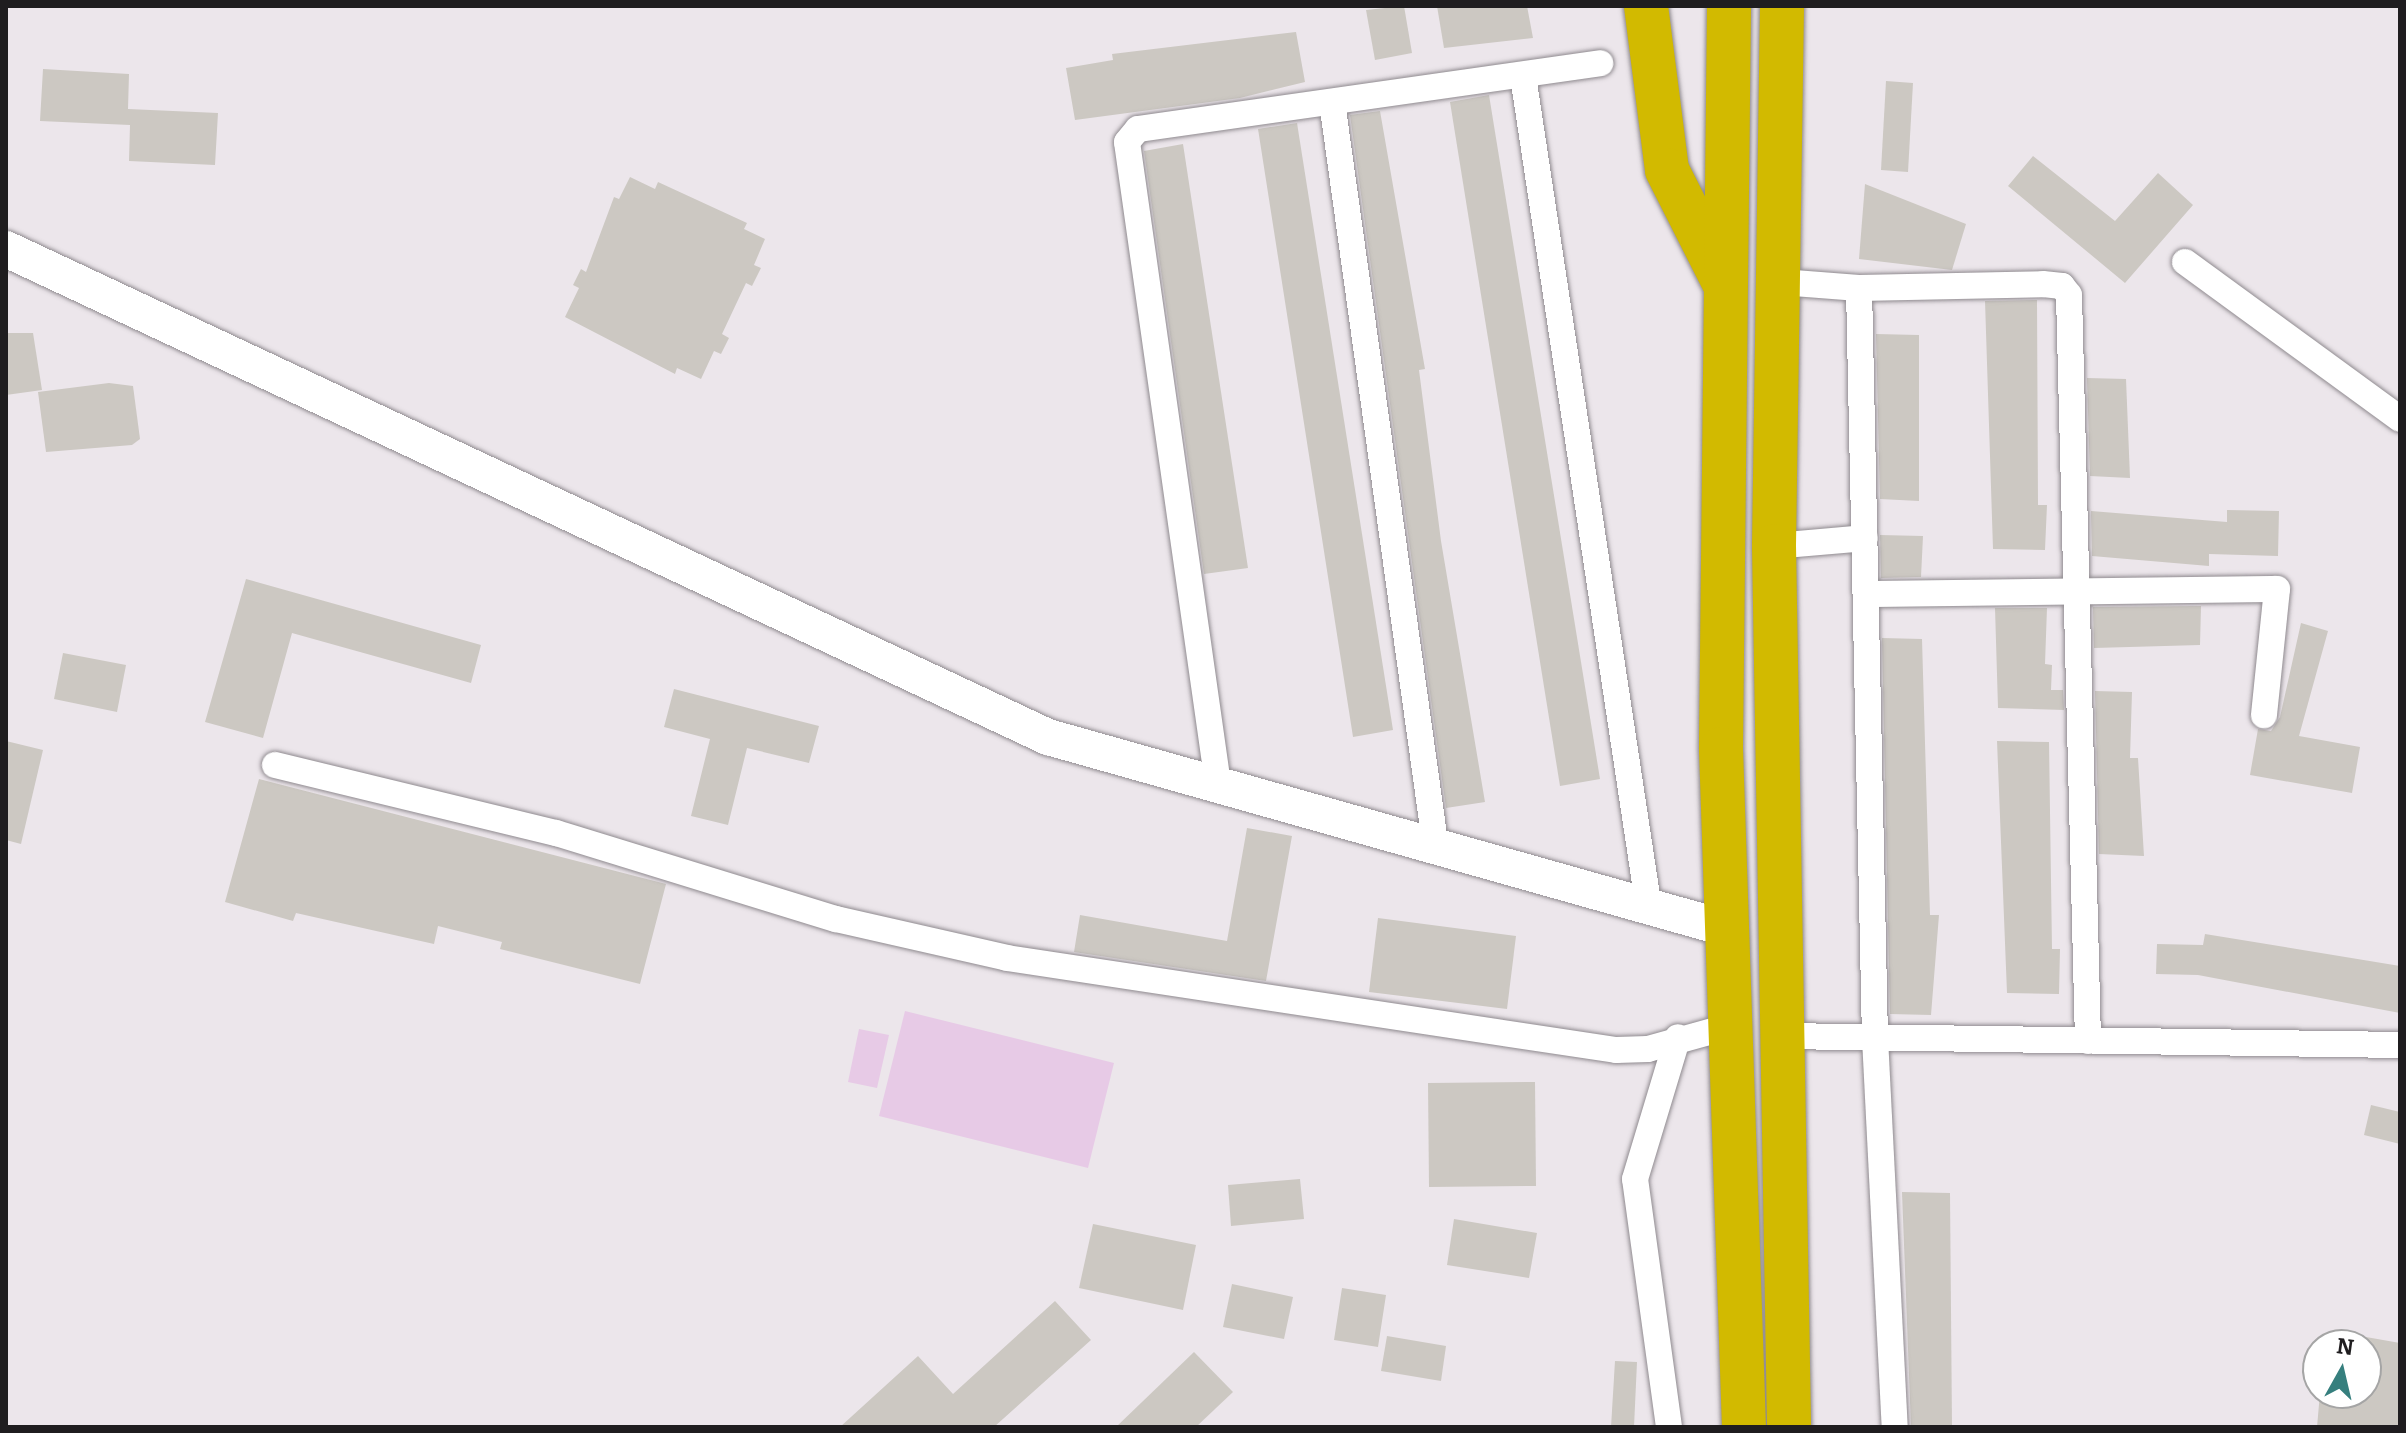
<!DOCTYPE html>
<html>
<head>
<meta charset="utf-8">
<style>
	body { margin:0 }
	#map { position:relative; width:2406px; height:1433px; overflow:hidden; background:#ece6eb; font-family:Bitter,serif }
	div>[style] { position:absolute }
	.green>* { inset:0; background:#e7cae6 }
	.building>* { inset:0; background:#ccc8c2 }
	.roads { filter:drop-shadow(0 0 2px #8f8a8f) drop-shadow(0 0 2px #8f8a8f) }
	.street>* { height:26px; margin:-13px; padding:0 13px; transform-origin:13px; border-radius:13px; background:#fff }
	.secondary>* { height:36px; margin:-18px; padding:0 18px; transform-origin:18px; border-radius:18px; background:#fff }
	.highway>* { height:44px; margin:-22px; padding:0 22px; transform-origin:22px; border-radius:22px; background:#d2ba00 }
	span { translate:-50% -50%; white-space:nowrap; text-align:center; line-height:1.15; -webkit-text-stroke:6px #fff; paint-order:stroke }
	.frame { position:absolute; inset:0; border:8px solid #1f1d1f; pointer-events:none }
	.north { position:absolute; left:2302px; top:1329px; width:80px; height:80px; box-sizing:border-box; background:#fff; border:2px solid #a5a5a5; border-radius:50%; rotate:8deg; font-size:22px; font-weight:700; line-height:32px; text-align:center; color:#1f1d1f }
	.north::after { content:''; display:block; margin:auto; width:28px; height:36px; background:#367f7e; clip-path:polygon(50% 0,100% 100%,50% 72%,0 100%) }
</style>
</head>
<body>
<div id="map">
	<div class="green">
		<div style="clip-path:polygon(905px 1011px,1114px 1063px,1088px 1168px,879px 1116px)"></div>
		<div style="clip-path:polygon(859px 1029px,889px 1035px,877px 1088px,848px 1082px)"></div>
	</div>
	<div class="building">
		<div style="clip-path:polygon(1404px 6px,1412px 53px,1375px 60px,1366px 10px)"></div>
		<div style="clip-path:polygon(1437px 6px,1527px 6px,1533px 38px,1444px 48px)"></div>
		<div style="clip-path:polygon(1296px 32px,1305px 82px,1240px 98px,1075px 120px,1066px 68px,1113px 60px,1112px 54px)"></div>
		<div style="clip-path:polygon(43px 69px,129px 74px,128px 109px,218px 113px,215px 165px,129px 161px,130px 125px,40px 121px)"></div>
		<div style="clip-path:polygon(1886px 81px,1913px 83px,1908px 172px,1881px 170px)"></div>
		<div style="clip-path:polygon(1489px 95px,1600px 779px,1560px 786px,1450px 102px)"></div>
		<div style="clip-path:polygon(1380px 111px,1425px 369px,1419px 370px,1441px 541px,1485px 802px,1446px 808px,1350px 115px)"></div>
		<div style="clip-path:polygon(1297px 123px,1393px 730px,1353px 737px,1258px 129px)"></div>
		<div style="clip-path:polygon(1183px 144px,1248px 568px,1204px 574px,1144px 151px)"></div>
		<div style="clip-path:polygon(2033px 156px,2115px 221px,2158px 173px,2193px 205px,2125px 283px,2008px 186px)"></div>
		<div style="clip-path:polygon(630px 177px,655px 189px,658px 182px,747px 223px,744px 229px,765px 239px,754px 265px,761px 268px,752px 286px,746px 283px,722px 334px,729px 338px,721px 354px,714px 351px,701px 379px,677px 368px,675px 374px,565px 317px,579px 288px,573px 285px,581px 269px,586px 272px,614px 197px,619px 199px)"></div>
		<div style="clip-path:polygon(1865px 184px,1966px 224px,1952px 270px,1859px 259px)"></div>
		<div style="clip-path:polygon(2037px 300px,2038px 505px,2047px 505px,2045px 550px,1993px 549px,1985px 301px)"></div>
		<div style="clip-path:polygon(6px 333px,33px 333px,42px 390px,6px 395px)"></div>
		<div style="clip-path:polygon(1876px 334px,1919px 335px,1919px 501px,1880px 499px)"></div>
		<div style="clip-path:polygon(2087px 378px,2126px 379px,2130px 478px,2090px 476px)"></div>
		<div style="clip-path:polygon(109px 383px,133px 386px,140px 439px,132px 445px,46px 452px,38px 392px)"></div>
		<div style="clip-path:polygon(2227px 510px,2279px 511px,2278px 556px,2209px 554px,2209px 566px,2092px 556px,2091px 511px,2227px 522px)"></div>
		<div style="clip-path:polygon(1880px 535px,1923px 536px,1921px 577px,1881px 578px)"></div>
		<div style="clip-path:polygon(246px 579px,481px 645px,471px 683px,292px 633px,263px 738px,205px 722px)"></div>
		<div style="clip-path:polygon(2201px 606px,2200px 645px,2094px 648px,2093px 607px)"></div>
		<div style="clip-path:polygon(1995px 608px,2047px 608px,2045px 664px,2052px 665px,2051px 690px,2063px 690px,2064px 710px,1998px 708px)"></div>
		<div style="clip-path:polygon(2301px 623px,2328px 631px,2299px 736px,2360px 747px,2352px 793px,2250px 775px,2258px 729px,2271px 731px,2280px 717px)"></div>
		<div style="clip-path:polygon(1882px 638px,1922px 639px,1930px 915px,1939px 915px,1931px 1015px,1890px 1014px)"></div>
		<div style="clip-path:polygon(63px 653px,126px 665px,117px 712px,54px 699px)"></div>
		<div style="clip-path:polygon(674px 689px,819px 726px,809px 763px,747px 748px,728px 825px,691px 816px,710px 739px,664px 727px)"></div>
		<div style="clip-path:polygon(2095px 691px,2132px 692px,2130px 758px,2138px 758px,2144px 856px,2099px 854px)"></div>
		<div style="clip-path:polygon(6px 741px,43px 750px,21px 844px,6px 840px)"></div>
		<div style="clip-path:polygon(1997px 741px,2049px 742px,2052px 949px,2060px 949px,2059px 994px,2007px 993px)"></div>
		<div style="clip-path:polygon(259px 779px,666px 884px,640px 984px,500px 949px,502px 942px,438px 926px,434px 944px,296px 913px,293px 921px,225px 902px)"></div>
		<div style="clip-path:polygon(1247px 828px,1292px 836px,1266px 981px,1074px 952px,1080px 915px,1227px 941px)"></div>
		<div style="clip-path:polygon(1378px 918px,1516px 936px,1507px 1009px,1369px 992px)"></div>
		<div style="clip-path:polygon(2205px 934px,2400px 966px,2400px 1013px,2198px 975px,2156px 974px,2157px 944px,2203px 945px)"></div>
		<div style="clip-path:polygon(1535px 1082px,1536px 1186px,1429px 1187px,1428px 1083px)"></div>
		<div style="clip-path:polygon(2371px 1105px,2400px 1112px,2400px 1144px,2364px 1135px)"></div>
		<div style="clip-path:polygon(1300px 1179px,1304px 1219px,1231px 1226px,1228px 1185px)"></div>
		<div style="clip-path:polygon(1902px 1192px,1950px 1193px,1952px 1427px,1911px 1427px)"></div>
		<div style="clip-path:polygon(1454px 1219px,1537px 1233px,1529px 1278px,1447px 1265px)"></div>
		<div style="clip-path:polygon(1093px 1224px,1196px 1245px,1183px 1310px,1079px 1288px)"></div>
		<div style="clip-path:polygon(1232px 1284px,1293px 1297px,1284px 1339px,1223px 1327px)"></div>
		<div style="clip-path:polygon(1342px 1288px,1386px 1295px,1378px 1347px,1334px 1340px)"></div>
		<div style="clip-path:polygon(1055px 1301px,1091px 1340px,994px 1427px,840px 1427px,918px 1356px,953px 1394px)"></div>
		<div style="clip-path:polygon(1387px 1336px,1446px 1346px,1441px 1381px,1381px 1371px)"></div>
		<div style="clip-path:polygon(2366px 1337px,2400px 1343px,2400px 1427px,2317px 1427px,2320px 1393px,2366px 1393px)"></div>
		<div style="clip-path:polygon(1194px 1352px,1233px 1392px,1196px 1427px,1116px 1427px)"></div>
		<div style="clip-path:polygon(1615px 1361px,1637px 1362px,1634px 1427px,1611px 1427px)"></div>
	</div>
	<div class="roads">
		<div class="street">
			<div style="left:1523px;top:76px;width:842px;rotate:81.4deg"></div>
			<div style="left:1332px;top:102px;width:747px;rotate:82.08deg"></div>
			<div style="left:2185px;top:262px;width:266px;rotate:36.1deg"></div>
			<div style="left:1781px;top:282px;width:78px;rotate:4.4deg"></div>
			<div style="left:1859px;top:288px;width:184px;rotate:-1.2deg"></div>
			<div style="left:2043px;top:284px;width:19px;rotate:6deg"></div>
			<div style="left:2062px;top:286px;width:11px;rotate:52deg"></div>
			<div style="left:2069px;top:295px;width:746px;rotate:88.54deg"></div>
			<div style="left:1859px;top:288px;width:750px;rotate:88.78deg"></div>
			<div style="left:1875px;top:1038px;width:390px;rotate:87.1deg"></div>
			<div style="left:1774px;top:546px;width:91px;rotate:-5deg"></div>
			<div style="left:1867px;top:594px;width:410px;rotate:-0.7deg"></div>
			<div style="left:2277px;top:589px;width:127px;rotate:95.9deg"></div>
			<div style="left:275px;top:765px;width:289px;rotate:13.6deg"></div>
			<div style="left:556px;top:833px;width:293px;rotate:17.1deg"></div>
			<div style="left:836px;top:919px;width:175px;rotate:12.8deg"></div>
			<div style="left:1007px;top:958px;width:616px;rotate:8.59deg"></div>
			<div style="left:1616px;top:1050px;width:32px;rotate:-2deg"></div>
			<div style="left:1648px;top:1049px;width:82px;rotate:-15.6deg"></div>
			<div style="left:1218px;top:784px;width:648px;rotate:-98.07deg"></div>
			<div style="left:1127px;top:142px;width:17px;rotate:-50deg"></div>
			<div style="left:1138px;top:129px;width:467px;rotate:-8.1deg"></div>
			<div style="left:1781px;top:1036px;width:619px;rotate:0.83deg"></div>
			<div style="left:1669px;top:1427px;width:250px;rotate:-97.8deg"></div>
			<div style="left:1635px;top:1179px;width:148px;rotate:-73.2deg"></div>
		</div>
		<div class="secondary">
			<div style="left:6px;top:249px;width:1151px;rotate:25.1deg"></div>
			<div style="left:1048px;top:737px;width:703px;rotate:15.76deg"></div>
		</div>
		<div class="highway">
			<div style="left:1646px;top:6px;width:165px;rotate:82.7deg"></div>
			<div style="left:1667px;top:170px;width:124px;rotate:63.2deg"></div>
			<div style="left:1729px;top:6px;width:743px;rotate:90.62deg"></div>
			<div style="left:1721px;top:749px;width:678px;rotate:88.06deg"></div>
			<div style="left:1782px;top:6px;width:540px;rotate:90.85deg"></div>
			<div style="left:1774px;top:546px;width:881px;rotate:89.02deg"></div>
		</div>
	</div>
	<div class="frame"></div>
	<div class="north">N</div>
</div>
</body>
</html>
